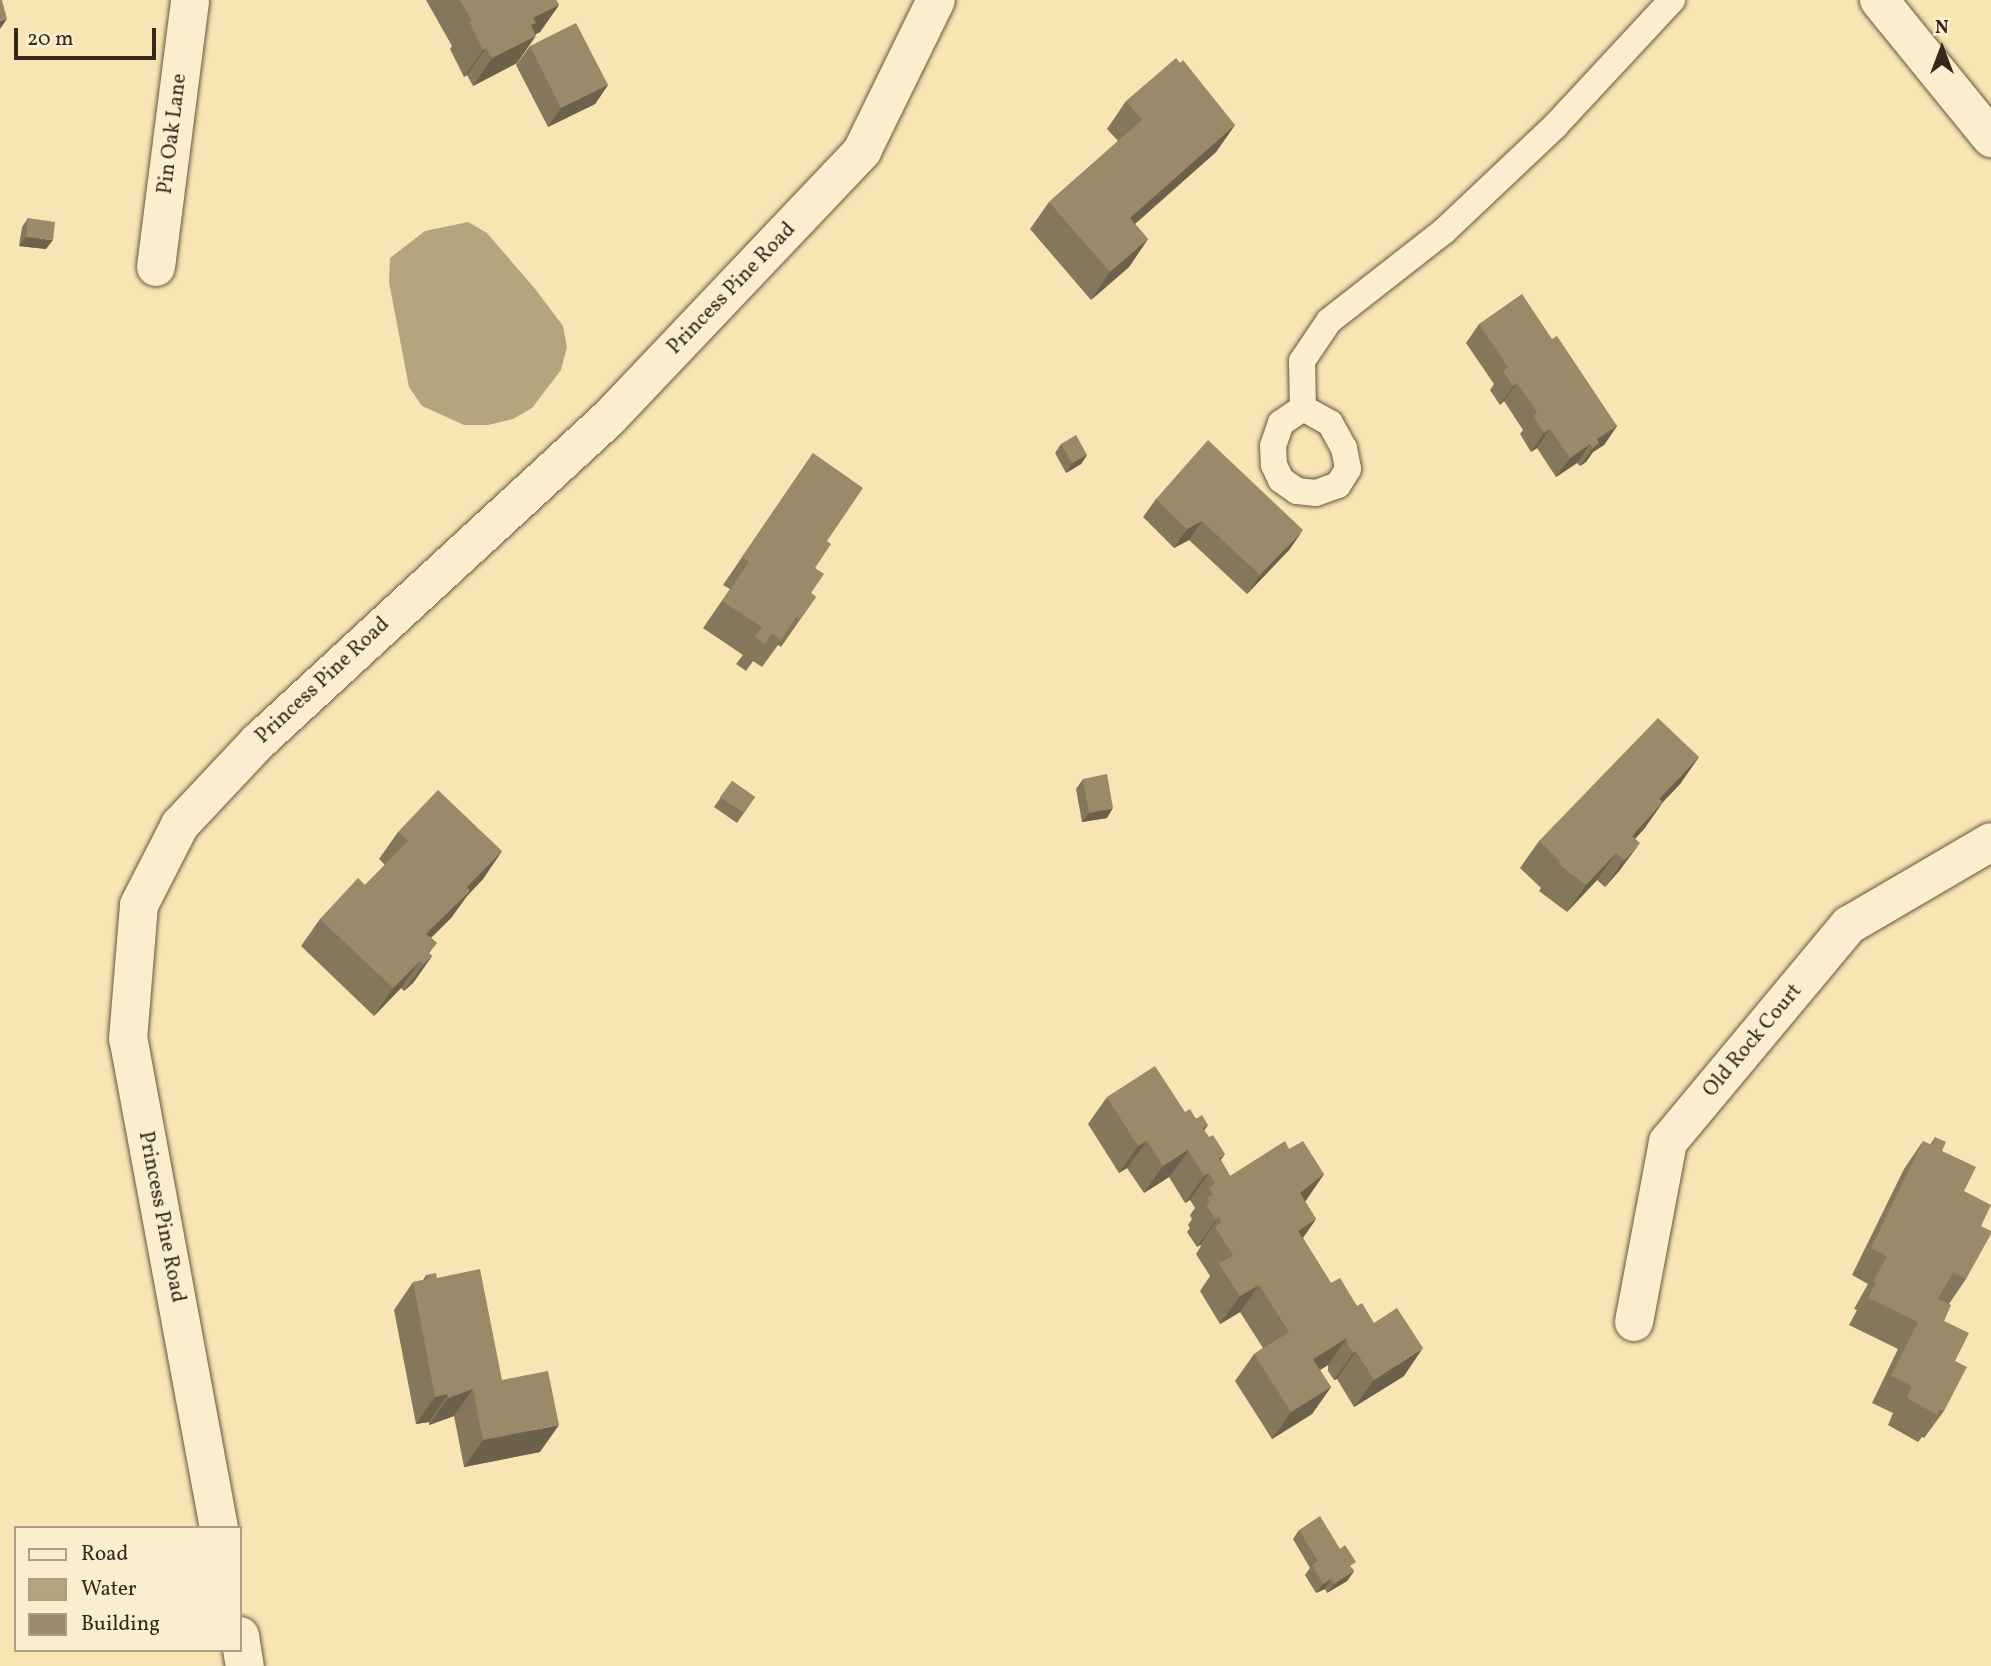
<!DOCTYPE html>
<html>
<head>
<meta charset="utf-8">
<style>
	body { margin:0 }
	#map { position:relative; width:1991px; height:1666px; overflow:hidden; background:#f8e5b3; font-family:Vollkorn,serif }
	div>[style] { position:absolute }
	.water>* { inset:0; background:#b5a57f }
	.roads { filter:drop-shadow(0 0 2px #655741) drop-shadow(0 0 2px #655741) }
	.service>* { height:26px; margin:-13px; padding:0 13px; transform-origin:13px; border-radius:13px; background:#faeece }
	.minor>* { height:38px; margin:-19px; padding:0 19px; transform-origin:19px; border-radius:19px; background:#faeece }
	.wall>* { inset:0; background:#84775b }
	.shaded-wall>* { inset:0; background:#6c614a }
	.building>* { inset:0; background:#9a8a6a }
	span { translate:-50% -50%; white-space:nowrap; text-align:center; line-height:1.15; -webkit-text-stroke:5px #faeece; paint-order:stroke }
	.street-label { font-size:21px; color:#34281b }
	.legend { position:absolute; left:14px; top:1526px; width:228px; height:126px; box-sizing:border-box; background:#faeece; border:2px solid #ab9f86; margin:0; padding:9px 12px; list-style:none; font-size:21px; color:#34281b }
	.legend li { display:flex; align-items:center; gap:14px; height:35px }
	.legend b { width:35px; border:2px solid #ab9f86 }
	.north { position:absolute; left:1907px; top:14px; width:70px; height:70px; -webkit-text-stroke:5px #faeece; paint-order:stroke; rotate:0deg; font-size:19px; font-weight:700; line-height:28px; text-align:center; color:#34281b }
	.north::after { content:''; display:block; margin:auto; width:24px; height:32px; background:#34281b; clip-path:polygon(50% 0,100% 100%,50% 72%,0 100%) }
	.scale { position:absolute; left:14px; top:28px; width:142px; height:32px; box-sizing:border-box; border:4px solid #34281b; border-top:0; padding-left:9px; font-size:21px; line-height:24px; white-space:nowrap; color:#34281b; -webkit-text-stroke:5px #faeece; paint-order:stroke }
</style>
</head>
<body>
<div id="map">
	<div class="water">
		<div style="clip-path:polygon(468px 222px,487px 233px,536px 290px,563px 326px,567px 347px,561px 370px,532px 408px,513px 419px,488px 425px,464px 425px,422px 406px,409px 387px,389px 282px,390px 258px,425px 231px)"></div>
	</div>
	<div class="roads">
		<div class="service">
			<div style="left:1303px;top:408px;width:47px;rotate:-91.2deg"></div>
			<div style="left:1302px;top:361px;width:48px;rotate:-56deg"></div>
			<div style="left:1329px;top:321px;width:146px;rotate:-38deg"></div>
			<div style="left:1444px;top:231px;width:153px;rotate:-43.4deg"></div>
			<div style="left:1555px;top:126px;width:172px;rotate:-47.1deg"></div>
			<div style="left:1303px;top:408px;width:31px;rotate:29deg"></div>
			<div style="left:1330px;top:423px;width:29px;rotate:61deg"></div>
			<div style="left:1344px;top:448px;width:21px;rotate:79deg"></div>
			<div style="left:1348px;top:469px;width:19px;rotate:122deg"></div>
			<div style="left:1338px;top:485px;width:23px;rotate:160deg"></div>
			<div style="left:1316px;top:493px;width:19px;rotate:-174deg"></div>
			<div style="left:1297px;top:491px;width:19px;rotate:-145deg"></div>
			<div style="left:1281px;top:480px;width:17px;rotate:-115deg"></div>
			<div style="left:1274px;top:465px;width:19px;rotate:-93deg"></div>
			<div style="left:1273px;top:446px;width:24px;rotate:-71deg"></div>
			<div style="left:1281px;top:423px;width:27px;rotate:-34deg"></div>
		</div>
		<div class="minor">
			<div style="left:1879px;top:0;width:178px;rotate:50.9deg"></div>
			<div style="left:156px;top:267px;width:269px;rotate:-82.7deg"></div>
			<div style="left:1634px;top:1322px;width:183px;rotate:-79.3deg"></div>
			<div style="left:1668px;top:1142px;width:283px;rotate:-50.2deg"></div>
			<div style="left:1849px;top:925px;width:164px;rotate:-30.3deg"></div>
			<div style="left:219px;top:1528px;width:497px;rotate:-100.5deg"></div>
			<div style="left:128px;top:1039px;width:134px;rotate:-85.3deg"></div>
			<div style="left:139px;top:905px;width:90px;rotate:-62.9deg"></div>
			<div style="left:180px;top:825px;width:115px;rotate:-46.8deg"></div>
			<div style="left:259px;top:741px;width:476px;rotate:-42.7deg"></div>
			<div style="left:609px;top:418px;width:368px;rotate:-46.5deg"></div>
			<div style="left:862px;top:151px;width:168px;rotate:-63.9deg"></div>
			<div style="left:240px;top:1636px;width:30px;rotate:81deg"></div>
		</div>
	</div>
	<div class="wall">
		<div style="clip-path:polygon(426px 0,556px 0,559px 5px,540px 32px,536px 34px,517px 63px,473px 86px,467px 75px,464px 77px,450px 49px,452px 46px)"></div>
		<div style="clip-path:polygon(530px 46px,608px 85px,595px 104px,548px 127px,516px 65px)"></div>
		<div style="clip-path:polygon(1126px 101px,1235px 125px,1216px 152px,1135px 224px,1148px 239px,1129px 267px,1091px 300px,1030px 229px,1049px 202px,1118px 141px,1107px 129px)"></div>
		<div style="clip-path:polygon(28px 218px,46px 249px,19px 246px,22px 227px)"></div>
		<div style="clip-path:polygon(1479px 324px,1552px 339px,1617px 426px,1604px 445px,1593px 452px,1586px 462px,1580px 466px,1577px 463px,1556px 477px,1537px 448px,1531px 452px,1520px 434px,1523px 430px,1504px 401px,1500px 405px,1490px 390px,1494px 384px,1466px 343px)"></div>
		<div style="clip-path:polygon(1061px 444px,1087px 455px,1081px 464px,1066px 473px,1055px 453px)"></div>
		<div style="clip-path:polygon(813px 453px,827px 541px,815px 568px,811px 593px,816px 597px,781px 647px,778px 645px,762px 667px,753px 661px,746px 671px,736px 664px,743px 655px,703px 628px,730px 589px,723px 585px)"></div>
		<div style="clip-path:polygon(1156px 499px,1290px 549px,1247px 594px,1189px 540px,1174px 548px,1143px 517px)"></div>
		<div style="clip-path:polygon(1699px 757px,1680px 784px,1663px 802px,1644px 829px,1635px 839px,1620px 870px,1605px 887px,1597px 880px,1567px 912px,1539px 891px,1541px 888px,1520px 868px,1539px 841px)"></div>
		<div style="clip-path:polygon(1083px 779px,1107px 818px,1082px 822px,1076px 789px)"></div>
		<div style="clip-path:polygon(732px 781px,755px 797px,737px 823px,714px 807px)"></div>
		<div style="clip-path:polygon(398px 832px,502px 851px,483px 879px,467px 896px,451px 918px,431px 938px,437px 943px,429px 953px,432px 956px,413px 983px,404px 991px,401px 988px,374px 1016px,301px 946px,320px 919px,365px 885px,385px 865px,379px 859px)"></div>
		<div style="clip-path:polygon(1107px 1097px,1185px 1112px,1208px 1125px,1204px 1130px,1230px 1176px,1289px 1149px,1324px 1174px,1305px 1201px,1316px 1219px,1303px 1238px,1331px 1283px,1357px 1306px,1404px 1376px,1354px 1407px,1337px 1379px,1334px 1380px,1328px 1371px,1328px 1365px,1320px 1370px,1331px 1387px,1312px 1414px,1272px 1439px,1235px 1381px,1254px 1354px,1263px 1348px,1240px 1312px,1220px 1324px,1200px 1291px,1210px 1276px,1196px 1254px,1201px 1246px,1200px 1245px,1197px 1247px,1187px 1232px,1190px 1228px,1188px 1225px,1192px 1219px,1190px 1215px,1195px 1208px,1190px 1200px,1185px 1203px,1169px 1177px,1144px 1193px,1127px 1168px,1119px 1173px,1088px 1124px)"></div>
		<div style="clip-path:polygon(1935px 1137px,1981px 1226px,1966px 1279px,1949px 1304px,1944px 1321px,1955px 1361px,1944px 1411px,1924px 1438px,1922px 1437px,1918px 1442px,1888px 1425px,1893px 1413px,1872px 1403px,1898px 1349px,1849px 1325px,1857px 1310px,1854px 1309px,1868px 1284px,1852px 1275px,1904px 1169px,1923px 1141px,1930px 1145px)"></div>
		<div style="clip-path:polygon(426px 1275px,437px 1278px,502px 1380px,540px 1452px,464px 1467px,454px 1416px,429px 1425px,429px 1422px,416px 1424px,394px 1310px,413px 1282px,423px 1280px)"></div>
		<div style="clip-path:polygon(1299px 1530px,1352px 1568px,1354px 1571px,1347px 1581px,1327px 1593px,1325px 1589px,1316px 1593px,1305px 1575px,1310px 1568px,1293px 1539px)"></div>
	</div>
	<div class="shaded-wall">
		<div style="clip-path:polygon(559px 5px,540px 32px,523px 41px,536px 36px,517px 63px,473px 86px,492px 58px,533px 18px)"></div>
		<div style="clip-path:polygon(7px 19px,0 29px,0 21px)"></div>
		<div style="clip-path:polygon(486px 48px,467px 75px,464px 77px,483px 50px)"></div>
		<div style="clip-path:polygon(608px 85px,595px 104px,548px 127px,561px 108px)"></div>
		<div style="clip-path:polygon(1235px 125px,1216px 152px,1111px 245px,1130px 218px)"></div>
		<div style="clip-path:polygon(26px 237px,53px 240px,46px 249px,19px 246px)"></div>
		<div style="clip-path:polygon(1148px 239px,1129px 267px,1091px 300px,1110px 272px)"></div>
		<div style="clip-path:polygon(1517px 383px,1504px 401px,1500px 405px,1513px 386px)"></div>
		<div style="clip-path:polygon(1617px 426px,1604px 445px,1593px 452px,1586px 462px,1580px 466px,1593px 448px,1597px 439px)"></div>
		<div style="clip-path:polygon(1550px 429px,1537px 448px,1531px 452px,1544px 433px)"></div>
		<div style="clip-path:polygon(1590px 444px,1577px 463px,1556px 477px,1570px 458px)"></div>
		<div style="clip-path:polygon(1087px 455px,1081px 464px,1066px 473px,1072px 463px)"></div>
		<div style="clip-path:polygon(1202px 521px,1189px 540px,1174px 548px,1187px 529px)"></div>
		<div style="clip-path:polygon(1303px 530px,1290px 549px,1247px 594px,1260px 575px)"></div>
		<div style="clip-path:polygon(1699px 757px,1680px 784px,1663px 802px,1644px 829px,1619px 856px,1619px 855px,1659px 799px)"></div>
		<div style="clip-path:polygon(1113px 808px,1107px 818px,1082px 822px,1089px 813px)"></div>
		<div style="clip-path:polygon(1640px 843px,1620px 870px,1605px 887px,1624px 860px)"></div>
		<div style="clip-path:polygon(502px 851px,483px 879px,467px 896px,451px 918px,407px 961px,426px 934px,467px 887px)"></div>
		<div style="clip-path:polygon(1616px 853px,1597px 880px,1567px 912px,1586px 885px)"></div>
		<div style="clip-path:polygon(432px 956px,413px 983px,404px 991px,424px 964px)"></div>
		<div style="clip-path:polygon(420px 961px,401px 988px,374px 1016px,393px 988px)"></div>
		<div style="clip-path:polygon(1208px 1125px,1169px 1177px,1144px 1193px,1163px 1166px,1203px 1128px)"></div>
		<div style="clip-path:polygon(1147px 1141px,1127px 1168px,1119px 1173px,1138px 1146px)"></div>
		<div style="clip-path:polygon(1225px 1154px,1210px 1175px,1209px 1173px,1190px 1200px,1185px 1203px,1204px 1176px,1219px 1158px)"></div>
		<div style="clip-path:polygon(1324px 1174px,1305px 1202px,1300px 1193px)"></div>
		<div style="clip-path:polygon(1219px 1217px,1200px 1245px,1197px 1247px,1216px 1220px)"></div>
		<div style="clip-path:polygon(1316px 1219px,1297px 1246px,1298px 1231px)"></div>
		<div style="clip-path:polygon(1259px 1285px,1240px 1312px,1220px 1324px,1240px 1296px)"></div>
		<div style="clip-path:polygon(1347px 1338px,1328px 1365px,1294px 1386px,1313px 1359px)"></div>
		<div style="clip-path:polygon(1423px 1348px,1404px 1376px,1354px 1407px,1374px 1380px)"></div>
		<div style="clip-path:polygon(1356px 1351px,1337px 1379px,1334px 1380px,1353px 1353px)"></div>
		<div style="clip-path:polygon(1331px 1387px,1312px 1414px,1272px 1439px,1291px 1412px)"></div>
		<div style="clip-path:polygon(473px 1389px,454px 1416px,429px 1425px,448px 1398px)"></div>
		<div style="clip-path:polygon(448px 1394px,429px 1422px,416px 1424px,435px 1397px)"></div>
		<div style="clip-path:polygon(559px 1425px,540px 1452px,464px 1467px,483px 1440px)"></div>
		<div style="clip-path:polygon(1354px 1571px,1347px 1581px,1327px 1593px,1334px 1584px)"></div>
		<div style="clip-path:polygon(1331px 1579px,1325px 1589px,1316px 1593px,1323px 1584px)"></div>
	</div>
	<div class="building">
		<div style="clip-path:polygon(0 0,2px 0,7px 19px,0 21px)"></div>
		<div style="clip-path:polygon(460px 0,556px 0,559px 5px,533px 18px,536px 23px,531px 25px,536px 36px,492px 58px,486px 48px,483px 50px,469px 21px,472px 21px)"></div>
		<div style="clip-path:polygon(576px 23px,608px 85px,561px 108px,530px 46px)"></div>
		<div style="clip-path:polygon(1176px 58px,1180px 63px,1183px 60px,1235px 125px,1130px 218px,1148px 239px,1110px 272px,1049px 202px,1142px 120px,1126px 101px)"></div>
		<div style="clip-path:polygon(28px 218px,55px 222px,53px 240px,26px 237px)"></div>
		<div style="clip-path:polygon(1522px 294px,1552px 339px,1557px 336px,1617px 426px,1597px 439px,1599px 443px,1593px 448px,1590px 444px,1570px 458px,1550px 429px,1544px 433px,1533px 416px,1537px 412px,1517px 383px,1513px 386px,1503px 371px,1508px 367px,1479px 324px)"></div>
		<div style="clip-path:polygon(1076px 435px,1087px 455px,1072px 463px,1061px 444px)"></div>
		<div style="clip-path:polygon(1208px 440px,1303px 530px,1260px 575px,1202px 521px,1187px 529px,1156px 499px)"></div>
		<div style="clip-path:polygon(813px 453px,863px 488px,827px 541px,831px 544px,815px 568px,824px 574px,811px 593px,816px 597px,800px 619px,796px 617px,781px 640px,772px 633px,765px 644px,755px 637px,762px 627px,722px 601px,749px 562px,742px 557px)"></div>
		<div style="clip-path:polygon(1658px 718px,1699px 757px,1659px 799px,1663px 802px,1632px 836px,1640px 843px,1624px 860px,1616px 853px,1586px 885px,1558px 864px,1561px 862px,1539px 841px)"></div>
		<div style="clip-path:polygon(1107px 774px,1113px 808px,1089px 813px,1083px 779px)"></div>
		<div style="clip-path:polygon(732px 781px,755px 797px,744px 813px,720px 797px)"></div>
		<div style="clip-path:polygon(438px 790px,502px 851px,467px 887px,470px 891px,426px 934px,437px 943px,428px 952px,432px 956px,424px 964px,420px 961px,393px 988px,320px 919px,358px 878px,365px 885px,408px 841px,398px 832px)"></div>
		<div style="clip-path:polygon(1155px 1066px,1185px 1112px,1190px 1109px,1196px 1119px,1202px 1115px,1208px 1125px,1203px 1128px,1209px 1137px,1213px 1135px,1225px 1154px,1219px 1158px,1230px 1176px,1285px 1141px,1289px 1149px,1303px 1141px,1324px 1174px,1300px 1193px,1316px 1219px,1298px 1231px,1331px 1283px,1340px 1278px,1357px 1306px,1362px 1303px,1374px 1323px,1397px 1308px,1423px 1348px,1374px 1380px,1356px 1351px,1353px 1353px,1347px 1343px,1347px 1338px,1313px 1359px,1331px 1387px,1291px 1412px,1254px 1354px,1289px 1332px,1259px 1285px,1240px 1296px,1219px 1264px,1233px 1255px,1215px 1227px,1222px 1222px,1219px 1217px,1216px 1220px,1206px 1205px,1210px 1202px,1207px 1198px,1213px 1194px,1209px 1188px,1215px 1183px,1209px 1173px,1204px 1176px,1188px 1150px,1163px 1166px,1147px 1141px,1138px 1146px,1107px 1097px)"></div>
		<div style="clip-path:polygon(1935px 1137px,1946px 1142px,1942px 1151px,1976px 1167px,1964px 1191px,1991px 1205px,1981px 1226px,1991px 1231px,1991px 1234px,1966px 1279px,1953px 1272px,1938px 1299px,1951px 1305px,1944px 1321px,1969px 1333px,1955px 1361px,1967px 1367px,1944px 1411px,1940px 1409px,1937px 1415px,1907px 1398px,1912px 1386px,1891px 1376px,1918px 1322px,1868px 1298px,1876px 1283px,1873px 1282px,1887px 1256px,1871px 1248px,1923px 1141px,1932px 1145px)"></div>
		<div style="clip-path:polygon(480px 1269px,502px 1380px,548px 1371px,559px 1425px,483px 1440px,473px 1389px,448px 1398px,448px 1394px,435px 1397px,413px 1282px,428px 1279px,426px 1275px,436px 1273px,437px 1278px)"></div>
		<div style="clip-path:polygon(1320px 1516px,1340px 1549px,1345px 1545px,1356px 1562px,1350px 1566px,1354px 1571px,1334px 1584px,1331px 1579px,1323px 1584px,1312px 1565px,1318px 1561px,1299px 1530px)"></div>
	</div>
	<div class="street-label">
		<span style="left:173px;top:134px;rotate:-83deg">Pin Oak Lane</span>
		<span style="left:732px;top:289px;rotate:-46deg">Princess Pine Road</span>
		<span style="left:323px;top:681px;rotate:-43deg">Princess Pine Road</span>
		<span style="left:1753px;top:1041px;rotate:-50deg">Old Rock Court</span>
		<span style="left:161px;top:1217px;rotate:79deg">Princess Pine Road</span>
	</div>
	<ul class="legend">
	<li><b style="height:9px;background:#faeece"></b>Road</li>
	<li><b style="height:19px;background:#b5a57f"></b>Water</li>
	<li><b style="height:19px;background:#9a8a6a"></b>Building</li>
	</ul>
	<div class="north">N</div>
	<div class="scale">20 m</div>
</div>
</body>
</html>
